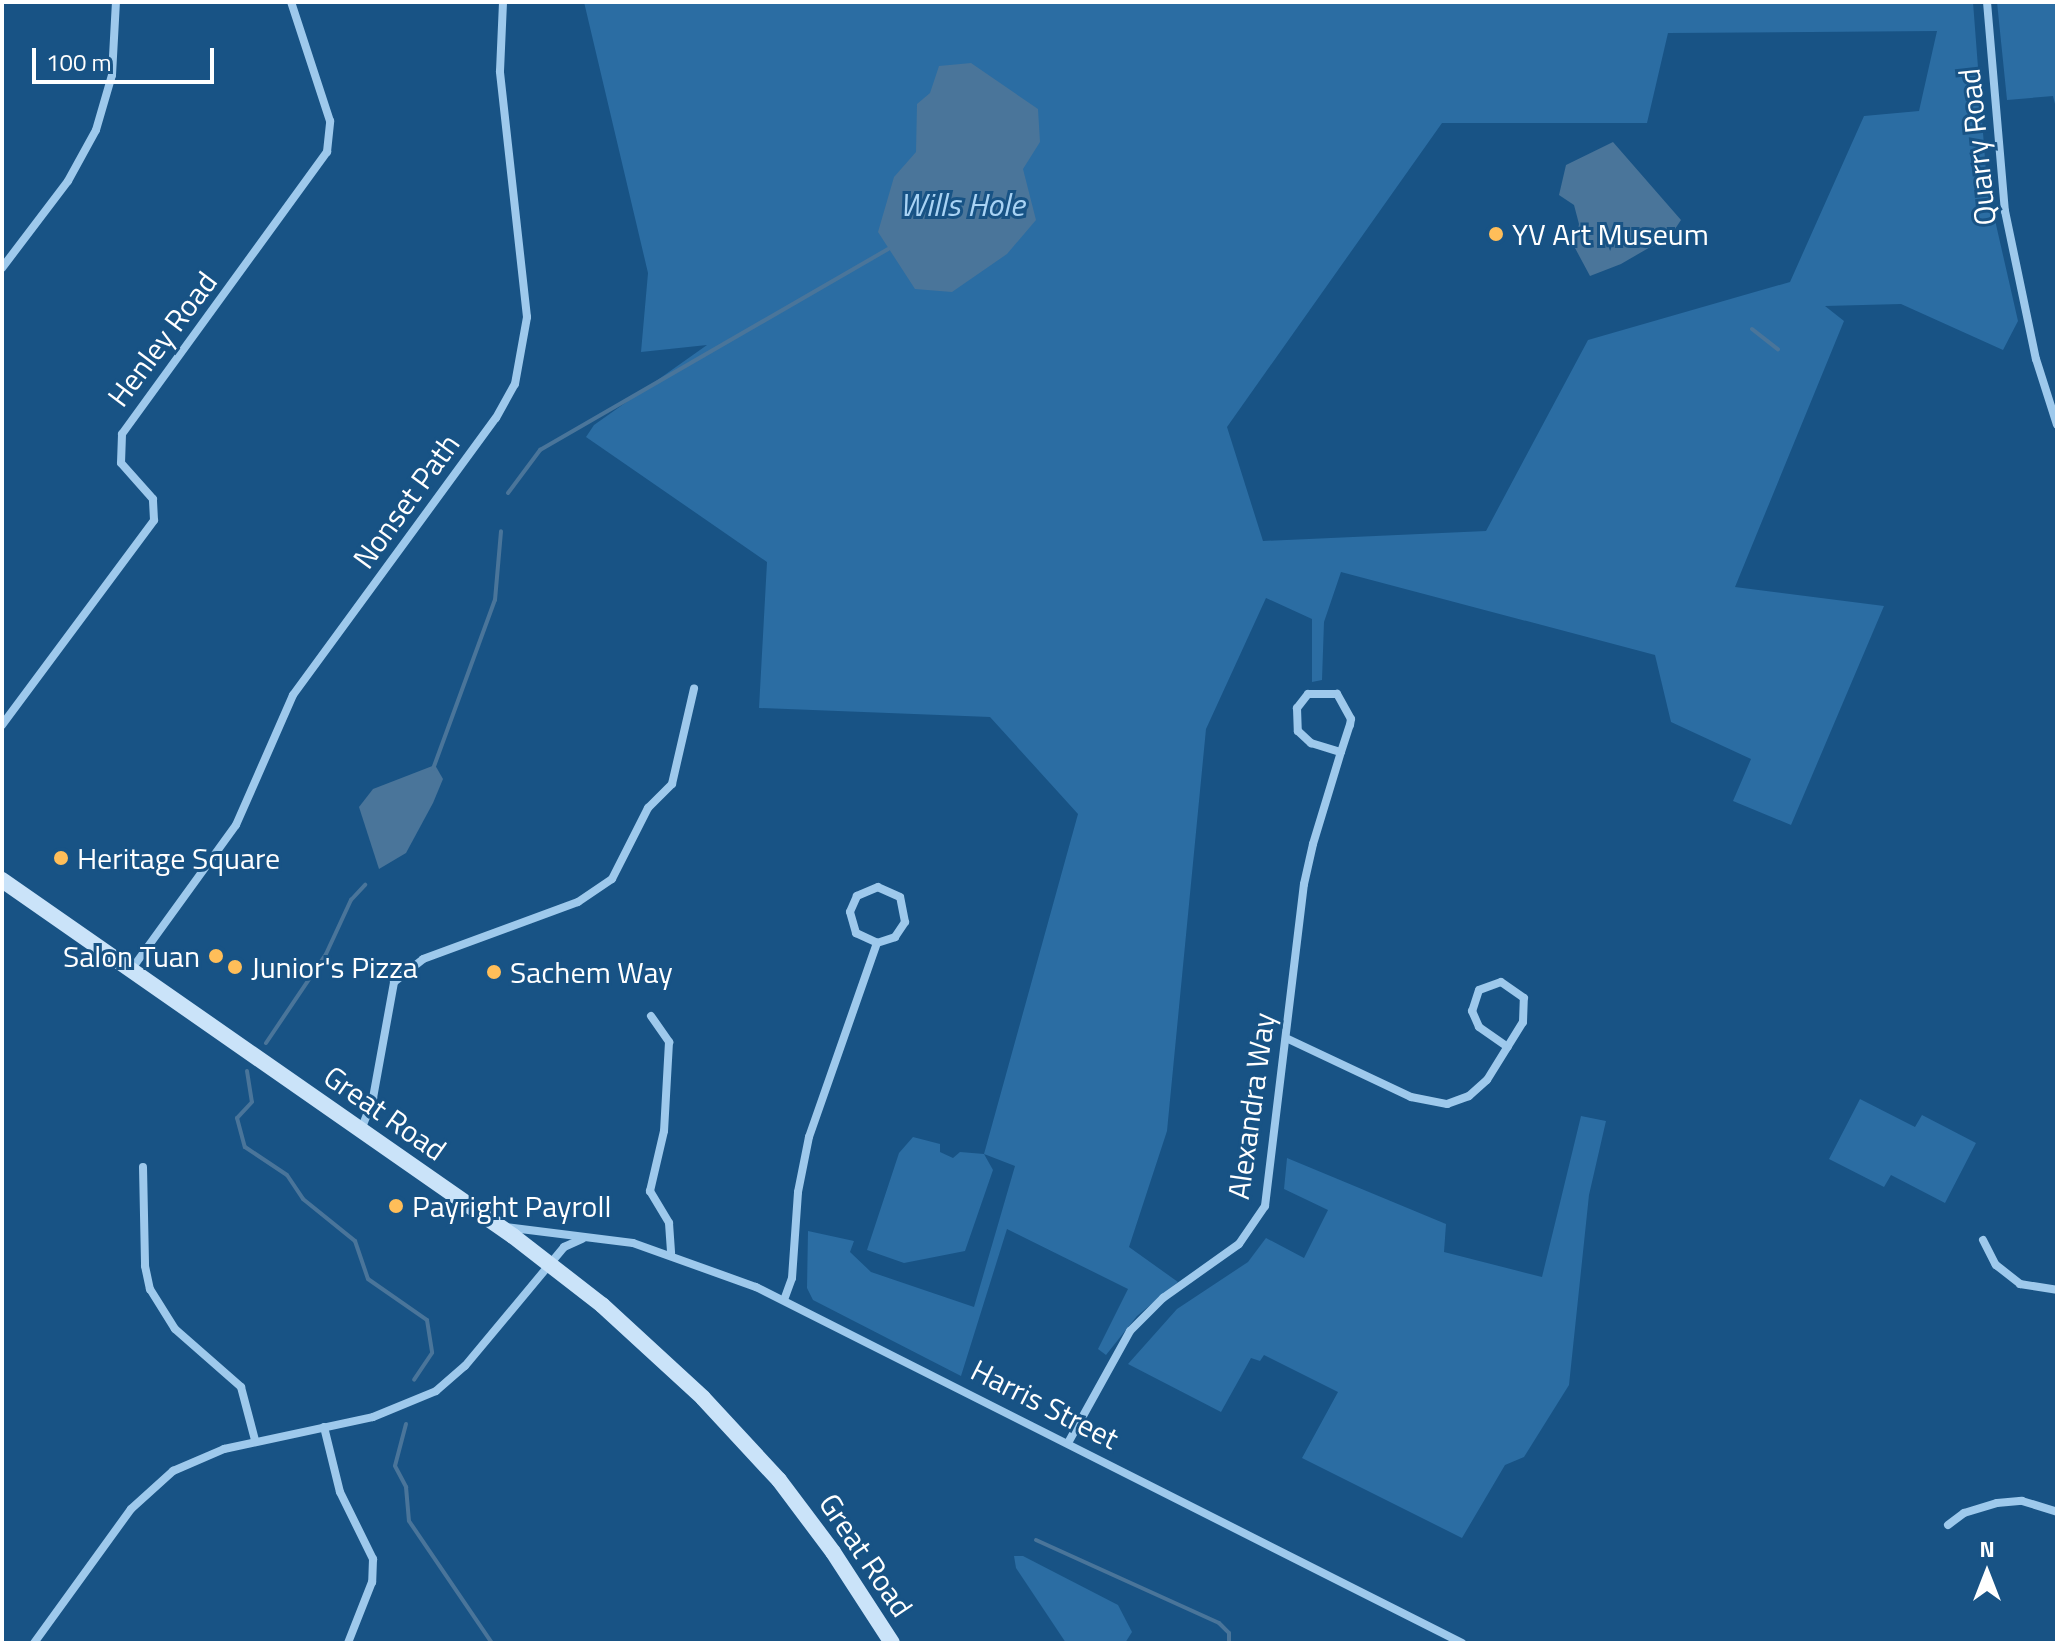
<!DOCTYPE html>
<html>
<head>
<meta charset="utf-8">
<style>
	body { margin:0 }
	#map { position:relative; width:2059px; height:1645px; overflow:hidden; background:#185385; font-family:"Titillium Web",sans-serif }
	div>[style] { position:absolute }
	.green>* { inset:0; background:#2b6da3 }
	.water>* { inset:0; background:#4a759a }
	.stream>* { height:4px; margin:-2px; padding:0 2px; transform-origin:2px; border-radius:2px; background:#4a759a }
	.minor>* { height:8px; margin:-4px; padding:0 4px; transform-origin:4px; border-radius:4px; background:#9ec9ec }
	.secondary>* { height:16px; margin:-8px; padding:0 8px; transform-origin:8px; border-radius:8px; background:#cae3f9 }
	.dots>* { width:22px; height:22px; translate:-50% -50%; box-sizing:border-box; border:4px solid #185385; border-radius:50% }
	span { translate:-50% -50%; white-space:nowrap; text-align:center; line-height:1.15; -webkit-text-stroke:6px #185385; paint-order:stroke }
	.street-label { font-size:30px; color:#fff }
	.poi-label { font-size:30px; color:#fff }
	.left { translate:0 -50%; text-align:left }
	.right { translate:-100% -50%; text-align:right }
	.water-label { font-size:32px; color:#a9d3f4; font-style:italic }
	.frame { position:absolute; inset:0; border:4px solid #fff; pointer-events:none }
	.north { position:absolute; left:1947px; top:1533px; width:80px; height:80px; -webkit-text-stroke:6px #185385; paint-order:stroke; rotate:0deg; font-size:22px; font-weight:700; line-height:32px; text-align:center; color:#fff }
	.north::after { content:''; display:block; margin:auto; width:28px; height:36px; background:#fff; clip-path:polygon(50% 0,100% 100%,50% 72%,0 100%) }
	.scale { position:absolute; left:32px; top:48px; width:182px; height:36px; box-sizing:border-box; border:4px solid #fff; border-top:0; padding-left:10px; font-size:24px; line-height:28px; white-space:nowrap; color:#fff; -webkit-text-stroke:6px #185385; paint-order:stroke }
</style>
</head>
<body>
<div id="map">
	<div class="green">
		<div style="clip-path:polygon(evenodd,584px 2px,1973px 2px,1987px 185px,2018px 321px,2003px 350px,1901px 304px,1825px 306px,1844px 321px,1735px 587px,1884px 606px,1791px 825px,1733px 801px,1751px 759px,1671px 722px,1655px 655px,1341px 572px,1324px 622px,1322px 680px,1312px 682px,1312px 619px,1266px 598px,1206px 729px,1167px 1131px,1129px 1247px,1178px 1282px,1137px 1316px,1106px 1355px,1098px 1349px,1128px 1289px,1007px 1229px,961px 1376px,813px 1300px,807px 1288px,808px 1231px,854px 1241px,850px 1252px,871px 1272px,974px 1307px,1015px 1166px,984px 1154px,993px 1170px,965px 1251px,904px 1263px,867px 1250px,899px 1153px,913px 1137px,940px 1144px,940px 1152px,953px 1158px,960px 1152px,984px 1154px,1078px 814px,990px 717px,759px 708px,767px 562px,586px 437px,594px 425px,707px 345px,641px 352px,648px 273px,584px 2px,1937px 31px,1919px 111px,1864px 116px,1790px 282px,1588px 340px,1486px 531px,1263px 541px,1227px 427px,1442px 123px,1647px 123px,1668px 33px,1937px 31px)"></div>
		<div style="clip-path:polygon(1997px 2px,2057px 2px,2057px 112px,2053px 96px,2007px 100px)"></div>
		<div style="clip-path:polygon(1860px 1099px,1915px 1127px,1922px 1115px,1976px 1143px,1945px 1203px,1891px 1175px,1884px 1187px,1829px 1159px)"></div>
		<div style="clip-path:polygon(1581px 1116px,1606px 1121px,1589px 1195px,1569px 1385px,1524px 1457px,1505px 1465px,1462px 1538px,1302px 1458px,1338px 1392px,1264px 1355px,1260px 1361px,1251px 1358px,1221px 1412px,1128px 1364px,1177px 1309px,1248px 1262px,1266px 1238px,1304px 1258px,1328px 1210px,1284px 1189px,1287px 1158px,1446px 1224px,1444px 1252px,1542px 1277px)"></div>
		<div style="clip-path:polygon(1014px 1556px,1023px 1556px,1118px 1605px,1132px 1632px,1125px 1643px,1066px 1643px,1016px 1568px)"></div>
	</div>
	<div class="water">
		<div style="clip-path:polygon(971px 63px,1038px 109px,1040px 142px,1023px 169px,1036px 220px,1007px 254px,952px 292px,915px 289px,878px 232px,894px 177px,916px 152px,917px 104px,930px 93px,939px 66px)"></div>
		<div style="clip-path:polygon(1613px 142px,1681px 220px,1671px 235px,1621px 264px,1590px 276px,1575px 248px,1579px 224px,1574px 205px,1559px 195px,1566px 165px)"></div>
		<div style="clip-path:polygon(435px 765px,443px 779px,433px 803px,406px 853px,379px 869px,359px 807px,373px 789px)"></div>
	</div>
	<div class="stream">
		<div style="left:1752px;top:329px;width:33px;rotate:38deg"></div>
		<div style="left:508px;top:493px;width:54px;rotate:-53.3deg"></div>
		<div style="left:540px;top:450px;width:402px;rotate:-30deg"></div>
		<div style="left:433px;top:769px;width:180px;rotate:-69.9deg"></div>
		<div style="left:495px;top:600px;width:69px;rotate:-85deg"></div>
		<div style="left:266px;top:1043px;width:107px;rotate:-56deg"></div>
		<div style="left:326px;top:954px;width:60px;rotate:-65.2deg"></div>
		<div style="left:351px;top:900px;width:21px;rotate:-47deg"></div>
		<div style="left:247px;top:1071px;width:31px;rotate:81deg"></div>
		<div style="left:252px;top:1102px;width:22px;rotate:133deg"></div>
		<div style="left:237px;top:1118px;width:30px;rotate:75deg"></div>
		<div style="left:245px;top:1147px;width:50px;rotate:33.7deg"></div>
		<div style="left:287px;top:1175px;width:29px;rotate:56deg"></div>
		<div style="left:303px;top:1199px;width:67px;rotate:38.9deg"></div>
		<div style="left:355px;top:1241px;width:40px;rotate:71.1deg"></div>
		<div style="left:368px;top:1279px;width:72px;rotate:34.8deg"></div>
		<div style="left:427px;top:1320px;width:33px;rotate:81deg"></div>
		<div style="left:432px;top:1353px;width:32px;rotate:124deg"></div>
		<div style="left:406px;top:1424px;width:43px;rotate:104.7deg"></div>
		<div style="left:395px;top:1466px;width:24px;rotate:62deg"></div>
		<div style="left:406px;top:1487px;width:34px;rotate:85deg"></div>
		<div style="left:409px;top:1521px;width:148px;rotate:55.8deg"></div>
		<div style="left:1036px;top:1540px;width:201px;rotate:24.4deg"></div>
		<div style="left:1219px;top:1623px;width:14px;rotate:45deg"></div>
		<div style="left:1229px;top:1633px;width:10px;rotate:90deg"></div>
	</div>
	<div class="minor">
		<div style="left:1987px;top:2px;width:210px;rotate:85.1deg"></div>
		<div style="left:2005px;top:211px;width:151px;rotate:78.2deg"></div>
		<div style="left:2036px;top:359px;width:69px;rotate:72.3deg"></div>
		<div style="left:2px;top:268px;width:109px;rotate:-52.8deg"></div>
		<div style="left:68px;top:181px;width:58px;rotate:-61.2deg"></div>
		<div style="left:96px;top:130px;width:57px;rotate:-73.8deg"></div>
		<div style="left:112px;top:75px;width:73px;rotate:-86.9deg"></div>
		<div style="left:2px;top:725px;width:255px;rotate:-53.4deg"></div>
		<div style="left:154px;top:520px;width:21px;rotate:-93deg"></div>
		<div style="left:153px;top:499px;width:48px;rotate:-131.6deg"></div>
		<div style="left:121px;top:463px;width:29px;rotate:-88deg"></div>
		<div style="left:122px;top:434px;width:349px;rotate:-54deg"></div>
		<div style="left:327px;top:152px;width:31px;rotate:-84deg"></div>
		<div style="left:330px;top:121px;width:125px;rotate:-108.1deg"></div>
		<div style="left:131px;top:970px;width:179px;rotate:-54.1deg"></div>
		<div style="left:236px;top:825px;width:142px;rotate:-66.3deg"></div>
		<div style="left:293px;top:695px;width:343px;rotate:-53.8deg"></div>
		<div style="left:496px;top:418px;width:39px;rotate:-61deg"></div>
		<div style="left:515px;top:384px;width:68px;rotate:-79.8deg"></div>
		<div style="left:527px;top:317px;width:247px;rotate:-96.3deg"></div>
		<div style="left:500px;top:71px;width:69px;rotate:-87.5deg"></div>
		<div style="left:651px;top:1016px;width:32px;rotate:55deg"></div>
		<div style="left:669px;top:1042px;width:89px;rotate:93.2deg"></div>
		<div style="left:664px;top:1131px;width:62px;rotate:103.1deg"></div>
		<div style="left:650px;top:1191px;width:37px;rotate:59deg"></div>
		<div style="left:669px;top:1223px;width:30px;rotate:86deg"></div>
		<div style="left:1286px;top:1038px;width:138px;rotate:25.3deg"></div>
		<div style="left:1411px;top:1097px;width:37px;rotate:11deg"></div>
		<div style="left:1447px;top:1104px;width:23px;rotate:-20deg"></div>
		<div style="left:1469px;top:1096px;width:24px;rotate:-42deg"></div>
		<div style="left:1487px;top:1080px;width:68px;rotate:-58.2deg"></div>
		<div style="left:1523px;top:1022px;width:24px;rotate:-88deg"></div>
		<div style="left:1524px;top:998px;width:28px;rotate:-145deg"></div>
		<div style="left:1501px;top:982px;width:23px;rotate:160deg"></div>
		<div style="left:1479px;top:990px;width:22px;rotate:108deg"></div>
		<div style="left:1472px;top:1011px;width:17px;rotate:66deg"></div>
		<div style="left:1479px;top:1027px;width:35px;rotate:35deg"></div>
		<div style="left:361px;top:1130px;width:34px;rotate:-69deg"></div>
		<div style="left:373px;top:1098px;width:118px;rotate:-79.7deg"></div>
		<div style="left:394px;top:982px;width:37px;rotate:-38deg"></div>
		<div style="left:423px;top:959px;width:165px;rotate:-20.2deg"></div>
		<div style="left:578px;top:902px;width:41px;rotate:-34.1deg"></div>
		<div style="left:612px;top:879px;width:80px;rotate:-63.1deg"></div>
		<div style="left:648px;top:808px;width:34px;rotate:-45deg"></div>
		<div style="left:672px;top:784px;width:98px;rotate:-77deg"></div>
		<div style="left:143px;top:1167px;width:99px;rotate:88.8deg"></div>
		<div style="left:145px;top:1266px;width:24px;rotate:78deg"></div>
		<div style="left:150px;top:1289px;width:47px;rotate:58deg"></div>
		<div style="left:175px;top:1329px;width:88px;rotate:41.3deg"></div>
		<div style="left:241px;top:1387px;width:55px;rotate:75.2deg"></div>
		<div style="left:505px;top:1227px;width:129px;rotate:7.1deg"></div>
		<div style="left:633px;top:1243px;width:131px;rotate:19.7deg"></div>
		<div style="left:756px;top:1287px;width:791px;rotate:26.76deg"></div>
		<div style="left:1983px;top:1240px;width:28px;rotate:63deg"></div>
		<div style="left:1996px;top:1265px;width:31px;rotate:38deg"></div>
		<div style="left:2020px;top:1284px;width:37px;rotate:9deg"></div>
		<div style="left:784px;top:1300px;width:23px;rotate:-70deg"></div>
		<div style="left:792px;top:1278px;width:86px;rotate:-86deg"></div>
		<div style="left:798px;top:1192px;width:56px;rotate:-78.7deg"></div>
		<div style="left:809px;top:1137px;width:206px;rotate:-70.7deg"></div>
		<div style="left:877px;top:943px;width:19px;rotate:-18deg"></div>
		<div style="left:895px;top:937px;width:18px;rotate:-56deg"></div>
		<div style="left:905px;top:922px;width:25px;rotate:-101deg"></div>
		<div style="left:900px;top:897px;width:24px;rotate:-156deg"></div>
		<div style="left:878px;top:887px;width:23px;rotate:157deg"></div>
		<div style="left:857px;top:896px;width:17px;rotate:114deg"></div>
		<div style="left:850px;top:912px;width:22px;rotate:74deg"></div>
		<div style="left:856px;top:933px;width:23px;rotate:25deg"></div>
		<div style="left:324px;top:1427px;width:67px;rotate:76.2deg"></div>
		<div style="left:340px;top:1492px;width:75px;rotate:63.8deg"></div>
		<div style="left:373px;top:1559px;width:23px;rotate:92deg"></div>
		<div style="left:372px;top:1582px;width:66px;rotate:111.5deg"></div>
		<div style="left:1068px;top:1443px;width:128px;rotate:-61deg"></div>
		<div style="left:1130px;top:1331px;width:47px;rotate:-45deg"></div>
		<div style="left:1163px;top:1298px;width:93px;rotate:-35.4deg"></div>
		<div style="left:1239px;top:1244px;width:46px;rotate:-55.6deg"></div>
		<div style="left:1265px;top:1206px;width:324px;rotate:-83.1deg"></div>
		<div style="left:1304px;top:884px;width:41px;rotate:-77.3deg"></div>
		<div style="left:1313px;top:844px;width:96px;rotate:-73.1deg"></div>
		<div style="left:1341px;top:752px;width:28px;rotate:-72deg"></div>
		<div style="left:1350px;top:725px;width:6px;rotate:-81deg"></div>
		<div style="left:1351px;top:719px;width:29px;rotate:-119deg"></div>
		<div style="left:1337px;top:694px;width:29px;rotate:180deg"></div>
		<div style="left:1308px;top:694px;width:18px;rotate:128deg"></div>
		<div style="left:1297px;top:708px;width:23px;rotate:88deg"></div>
		<div style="left:1298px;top:731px;width:18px;rotate:43deg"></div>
		<div style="left:1311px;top:743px;width:31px;rotate:17deg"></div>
		<div style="left:1948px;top:1525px;width:20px;rotate:-37deg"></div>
		<div style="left:1964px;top:1513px;width:34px;rotate:-17deg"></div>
		<div style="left:1997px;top:1503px;width:25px;rotate:-5deg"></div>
		<div style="left:2022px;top:1501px;width:37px;rotate:17deg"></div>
		<div style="left:34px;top:1643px;width:165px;rotate:-54.1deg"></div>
		<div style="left:131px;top:1509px;width:57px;rotate:-42.1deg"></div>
		<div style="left:173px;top:1471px;width:56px;rotate:-23.3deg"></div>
		<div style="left:224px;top:1449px;width:152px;rotate:-12.1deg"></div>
		<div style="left:373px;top:1417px;width:68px;rotate:-22.4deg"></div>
		<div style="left:436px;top:1391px;width:38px;rotate:-41deg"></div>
		<div style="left:465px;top:1366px;width:155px;rotate:-50.2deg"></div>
		<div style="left:564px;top:1247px;width:20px;rotate:-24deg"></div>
	</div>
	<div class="secondary">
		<div style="left:2px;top:880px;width:623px;rotate:34.86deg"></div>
		<div style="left:513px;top:1236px;width:113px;rotate:37.8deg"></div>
		<div style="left:602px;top:1305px;width:137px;rotate:42.6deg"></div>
		<div style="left:703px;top:1398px;width:112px;rotate:47.2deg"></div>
		<div style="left:779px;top:1480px;width:90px;rotate:53.1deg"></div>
		<div style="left:833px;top:1552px;width:108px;rotate:57deg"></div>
	</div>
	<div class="dots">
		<div style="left:1496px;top:234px;background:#ffbe59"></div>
		<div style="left:61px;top:858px;background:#ffbe59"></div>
		<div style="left:216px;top:956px;background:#ffbe59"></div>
		<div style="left:235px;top:967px;background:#ffbe59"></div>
		<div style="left:494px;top:972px;background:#ffbe59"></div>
		<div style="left:396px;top:1206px;background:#ffbe59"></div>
	</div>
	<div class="street-label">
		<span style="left:1977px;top:147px;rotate:-96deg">Quarry Road</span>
		<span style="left:162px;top:339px;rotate:-53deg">Henley Road</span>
		<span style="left:406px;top:501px;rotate:-54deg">Nonset Path</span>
		<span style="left:1251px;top:1106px;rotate:-82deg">Alexandra Way</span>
		<span style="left:385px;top:1113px;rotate:35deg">Great Road</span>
		<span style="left:1045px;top:1404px;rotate:27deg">Harris Street</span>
		<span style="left:866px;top:1555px;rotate:56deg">Great Road</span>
	</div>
	<div class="poi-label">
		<span class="left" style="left:1512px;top:234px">YV Art Museum</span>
		<span class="left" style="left:77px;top:858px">Heritage Square</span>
		<span class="right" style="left:200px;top:956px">Salon Tuan</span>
		<span class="left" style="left:251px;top:967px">Junior's Pizza</span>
		<span class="left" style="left:510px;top:972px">Sachem Way</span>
		<span class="left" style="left:412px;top:1206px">Payright Payroll</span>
	</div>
	<div class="water-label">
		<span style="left:962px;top:204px">Wills Hole</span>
	</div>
	<div class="frame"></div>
	<div class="north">N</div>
	<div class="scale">100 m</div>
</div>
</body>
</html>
